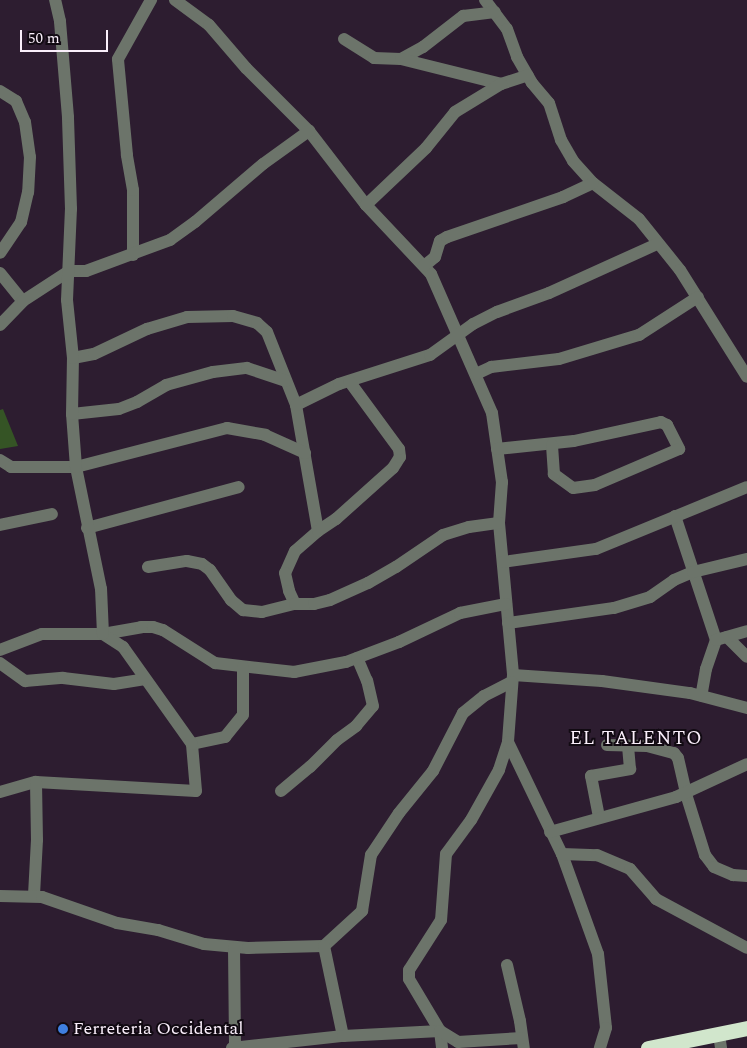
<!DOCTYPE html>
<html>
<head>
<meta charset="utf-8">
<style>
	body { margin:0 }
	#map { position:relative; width:747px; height:1048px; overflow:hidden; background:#2d1d30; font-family:Spectral,serif }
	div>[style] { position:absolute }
	.green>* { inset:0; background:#355425 }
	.minor>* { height:12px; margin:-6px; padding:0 6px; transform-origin:6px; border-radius:6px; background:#6c746a }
	.highway>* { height:15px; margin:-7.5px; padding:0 7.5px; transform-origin:7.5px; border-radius:7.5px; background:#d1e6cc }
	.dots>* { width:14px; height:14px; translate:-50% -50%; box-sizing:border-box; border:2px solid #110a12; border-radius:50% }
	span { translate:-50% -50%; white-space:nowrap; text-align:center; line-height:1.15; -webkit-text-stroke:4px #110a12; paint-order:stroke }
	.poi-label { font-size:18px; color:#faeffb }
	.left { translate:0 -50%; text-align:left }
	.neighbourhood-label { font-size:19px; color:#faeffb; letter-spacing:1px }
	.scale { position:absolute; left:20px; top:30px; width:88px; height:22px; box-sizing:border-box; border:2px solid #faeffb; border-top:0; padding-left:6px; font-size:15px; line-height:18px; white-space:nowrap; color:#faeffb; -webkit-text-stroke:4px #110a12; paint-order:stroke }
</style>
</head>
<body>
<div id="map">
	<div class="green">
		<div style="clip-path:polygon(3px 409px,18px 446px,0 449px,0 410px)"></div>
	</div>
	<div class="minor">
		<div style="left:175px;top:0;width:42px;rotate:36.3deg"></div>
		<div style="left:209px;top:25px;width:57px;rotate:49.3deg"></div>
		<div style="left:246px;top:68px;width:89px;rotate:45deg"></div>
		<div style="left:309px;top:131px;width:93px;rotate:52.4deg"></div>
		<div style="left:366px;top:205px;width:95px;rotate:46.7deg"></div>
		<div style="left:431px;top:274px;width:152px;rotate:66.3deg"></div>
		<div style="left:492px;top:413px;width:70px;rotate:81.8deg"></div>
		<div style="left:502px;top:482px;width:41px;rotate:94.2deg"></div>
		<div style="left:499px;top:523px;width:153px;rotate:84.7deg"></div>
		<div style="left:513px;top:675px;width:67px;rotate:94.3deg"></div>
		<div style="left:508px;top:742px;width:29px;rotate:108deg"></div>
		<div style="left:499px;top:770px;width:57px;rotate:119.2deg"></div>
		<div style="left:471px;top:820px;width:42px;rotate:126.3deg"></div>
		<div style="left:446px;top:854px;width:66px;rotate:94.3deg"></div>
		<div style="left:441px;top:920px;width:59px;rotate:122.6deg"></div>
		<div style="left:409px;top:970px;width:9px;rotate:90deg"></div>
		<div style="left:409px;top:979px;width:61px;rotate:59.2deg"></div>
		<div style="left:440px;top:1031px;width:17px;rotate:83deg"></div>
		<div style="left:485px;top:0;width:36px;rotate:53deg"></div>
		<div style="left:507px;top:29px;width:30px;rotate:70deg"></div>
		<div style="left:517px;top:57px;width:30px;rotate:60deg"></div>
		<div style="left:532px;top:83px;width:26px;rotate:50deg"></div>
		<div style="left:549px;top:103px;width:39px;rotate:72deg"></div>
		<div style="left:561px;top:140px;width:24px;rotate:60deg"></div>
		<div style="left:573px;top:161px;width:30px;rotate:48deg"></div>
		<div style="left:593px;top:183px;width:58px;rotate:38deg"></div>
		<div style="left:639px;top:219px;width:65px;rotate:51.2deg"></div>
		<div style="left:680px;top:270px;width:126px;rotate:57.9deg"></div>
		<div style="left:344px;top:39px;width:36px;rotate:32deg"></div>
		<div style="left:374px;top:58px;width:27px;rotate:2deg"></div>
		<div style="left:401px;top:59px;width:25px;rotate:-29deg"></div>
		<div style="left:423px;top:47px;width:51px;rotate:-37.8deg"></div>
		<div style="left:463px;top:16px;width:32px;rotate:-7deg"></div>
		<div style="left:401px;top:59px;width:103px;rotate:14deg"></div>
		<div style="left:501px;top:84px;width:28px;rotate:-18deg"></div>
		<div style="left:0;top:91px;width:19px;rotate:32deg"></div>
		<div style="left:16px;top:101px;width:23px;rotate:67deg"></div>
		<div style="left:25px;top:122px;width:35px;rotate:82deg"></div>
		<div style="left:30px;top:157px;width:35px;rotate:93deg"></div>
		<div style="left:28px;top:192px;width:31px;rotate:103deg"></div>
		<div style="left:21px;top:222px;width:37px;rotate:124deg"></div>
		<div style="left:366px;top:205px;width:83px;rotate:-43.5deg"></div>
		<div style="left:426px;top:148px;width:46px;rotate:-51.1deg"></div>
		<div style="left:455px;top:112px;width:54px;rotate:-31.3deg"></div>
		<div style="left:133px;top:255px;width:65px;rotate:-90deg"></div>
		<div style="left:133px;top:190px;width:36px;rotate:-100deg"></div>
		<div style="left:127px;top:155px;width:96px;rotate:-95.4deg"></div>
		<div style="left:118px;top:59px;width:68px;rotate:-60.8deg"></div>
		<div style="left:424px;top:266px;width:14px;rotate:-39deg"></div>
		<div style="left:435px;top:257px;width:17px;rotate:-73deg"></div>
		<div style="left:440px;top:241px;width:8px;rotate:-30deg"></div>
		<div style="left:447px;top:237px;width:123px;rotate:-19deg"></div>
		<div style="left:563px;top:197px;width:33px;rotate:-25deg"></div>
		<div style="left:0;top:273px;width:36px;rotate:51deg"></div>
		<div style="left:0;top:325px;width:33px;rotate:-46deg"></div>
		<div style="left:23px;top:301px;width:55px;rotate:-33.1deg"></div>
		<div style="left:69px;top:271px;width:17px"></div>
		<div style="left:86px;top:271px;width:90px;rotate:-20.3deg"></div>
		<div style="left:170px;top:240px;width:31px;rotate:-36deg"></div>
		<div style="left:195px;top:222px;width:89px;rotate:-40.5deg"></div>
		<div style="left:263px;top:164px;width:57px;rotate:-35.7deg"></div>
		<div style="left:73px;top:358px;width:21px;rotate:-11deg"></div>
		<div style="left:94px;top:354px;width:59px;rotate:-25.3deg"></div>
		<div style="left:147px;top:329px;width:42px;rotate:-16.7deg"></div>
		<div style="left:187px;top:317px;width:46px;rotate:-1.2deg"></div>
		<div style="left:233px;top:316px;width:25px;rotate:16deg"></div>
		<div style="left:257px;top:323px;width:13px;rotate:42deg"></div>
		<div style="left:267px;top:332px;width:79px;rotate:68.3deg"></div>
		<div style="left:296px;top:405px;width:128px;rotate:80.1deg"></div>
		<div style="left:318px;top:531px;width:30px;rotate:139deg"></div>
		<div style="left:295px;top:551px;width:24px;rotate:114deg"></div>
		<div style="left:285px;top:573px;width:18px;rotate:77deg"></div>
		<div style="left:289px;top:591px;width:14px;rotate:65deg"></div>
		<div style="left:476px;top:374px;width:17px;rotate:-25deg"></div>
		<div style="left:491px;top:367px;width:68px;rotate:-6.7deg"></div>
		<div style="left:559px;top:359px;width:84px;rotate:-16.7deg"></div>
		<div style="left:639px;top:335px;width:70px;rotate:-32.8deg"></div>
		<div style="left:296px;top:405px;width:48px;rotate:-26deg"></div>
		<div style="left:339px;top:384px;width:96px;rotate:-17.7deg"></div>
		<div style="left:430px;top:355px;width:53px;rotate:-35.8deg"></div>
		<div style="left:473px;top:324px;width:27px;rotate:-27deg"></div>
		<div style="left:497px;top:312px;width:55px;rotate:-20.1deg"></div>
		<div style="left:549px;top:293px;width:119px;rotate:-24.4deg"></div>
		<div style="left:72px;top:414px;width:47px;rotate:-6.1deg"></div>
		<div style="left:119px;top:409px;width:19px;rotate:-21deg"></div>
		<div style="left:137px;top:402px;width:34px;rotate:-30deg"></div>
		<div style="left:166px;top:385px;width:49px;rotate:-15.5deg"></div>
		<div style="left:213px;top:372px;width:34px;rotate:-7deg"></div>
		<div style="left:247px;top:368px;width:41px;rotate:18.4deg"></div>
		<div style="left:497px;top:449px;width:77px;rotate:-5.9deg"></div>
		<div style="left:574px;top:441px;width:89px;rotate:-12.3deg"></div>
		<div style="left:661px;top:422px;width:7px;rotate:27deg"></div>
		<div style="left:667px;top:425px;width:27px;rotate:63deg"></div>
		<div style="left:679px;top:449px;width:91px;rotate:156.8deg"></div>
		<div style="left:595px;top:485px;width:22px;rotate:172deg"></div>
		<div style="left:573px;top:488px;width:24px;rotate:-144deg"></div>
		<div style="left:554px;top:474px;width:29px;rotate:-94deg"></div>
		<div style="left:0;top:460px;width:13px;rotate:32deg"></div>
		<div style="left:11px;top:467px;width:65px"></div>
		<div style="left:76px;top:467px;width:156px;rotate:-14.5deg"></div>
		<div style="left:227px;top:428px;width:39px;rotate:10deg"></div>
		<div style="left:265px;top:435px;width:44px;rotate:24.2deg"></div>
		<div style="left:675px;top:516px;width:131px;rotate:71.7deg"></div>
		<div style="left:716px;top:640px;width:31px;rotate:109deg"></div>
		<div style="left:706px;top:669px;width:27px;rotate:100deg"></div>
		<div style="left:0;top:525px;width:53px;rotate:-11.9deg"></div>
		<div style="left:87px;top:528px;width:157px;rotate:-15.1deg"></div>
		<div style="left:318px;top:531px;width:22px;rotate:-34deg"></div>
		<div style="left:336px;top:519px;width:76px;rotate:-41.8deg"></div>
		<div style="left:393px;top:468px;width:13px;rotate:-58deg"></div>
		<div style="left:400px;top:457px;width:8px;rotate:-97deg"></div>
		<div style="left:399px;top:449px;width:84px;rotate:-126.3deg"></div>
		<div style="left:503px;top:562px;width:94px;rotate:-8deg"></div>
		<div style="left:596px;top:549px;width:163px;rotate:-22.3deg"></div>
		<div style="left:148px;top:567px;width:39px;rotate:-9deg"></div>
		<div style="left:187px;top:561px;width:15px;rotate:11deg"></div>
		<div style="left:202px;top:564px;width:10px;rotate:37deg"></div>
		<div style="left:210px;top:570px;width:37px;rotate:55deg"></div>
		<div style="left:231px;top:600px;width:16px;rotate:40deg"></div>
		<div style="left:243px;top:610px;width:19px;rotate:6deg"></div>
		<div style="left:262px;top:612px;width:34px;rotate:-14deg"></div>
		<div style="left:295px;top:604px;width:19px"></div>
		<div style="left:314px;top:604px;width:16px;rotate:-14deg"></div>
		<div style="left:330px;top:600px;width:42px;rotate:-24.1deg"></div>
		<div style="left:368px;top:583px;width:32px;rotate:-30deg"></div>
		<div style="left:396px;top:567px;width:57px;rotate:-34.2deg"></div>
		<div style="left:443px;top:535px;width:27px;rotate:-17deg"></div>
		<div style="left:469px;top:527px;width:30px;rotate:-8deg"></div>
		<div style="left:508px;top:623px;width:107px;rotate:-8.1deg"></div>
		<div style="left:614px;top:608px;width:38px;rotate:-17deg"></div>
		<div style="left:650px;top:597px;width:29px;rotate:-35deg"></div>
		<div style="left:674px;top:580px;width:21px;rotate:-23deg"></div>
		<div style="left:693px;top:572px;width:56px;rotate:-13.5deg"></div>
		<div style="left:727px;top:637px;width:28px;rotate:45deg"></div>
		<div style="left:716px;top:640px;width:32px;rotate:-16deg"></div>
		<div style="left:0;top:650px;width:45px;rotate:-20.9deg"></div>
		<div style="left:42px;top:634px;width:61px"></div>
		<div style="left:103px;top:634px;width:39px;rotate:-10deg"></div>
		<div style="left:141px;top:627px;width:12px"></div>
		<div style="left:153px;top:627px;width:10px;rotate:17deg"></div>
		<div style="left:163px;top:630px;width:62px;rotate:32.4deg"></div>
		<div style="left:215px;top:663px;width:80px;rotate:6.5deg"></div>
		<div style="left:294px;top:672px;width:53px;rotate:-10.9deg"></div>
		<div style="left:346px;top:662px;width:57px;rotate:-20.7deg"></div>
		<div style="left:399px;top:642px;width:68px;rotate:-25.4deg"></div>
		<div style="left:460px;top:613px;width:47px;rotate:-11.1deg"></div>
		<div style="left:0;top:663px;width:31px;rotate:36deg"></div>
		<div style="left:25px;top:681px;width:38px;rotate:-5deg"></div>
		<div style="left:63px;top:678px;width:51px;rotate:6.7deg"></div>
		<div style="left:114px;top:684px;width:30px;rotate:-9deg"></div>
		<div style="left:513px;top:675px;width:89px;rotate:3.9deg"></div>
		<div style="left:602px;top:681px;width:89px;rotate:7.8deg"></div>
		<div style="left:690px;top:693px;width:59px;rotate:14.7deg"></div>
		<div style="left:508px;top:742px;width:124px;rotate:64.3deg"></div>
		<div style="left:562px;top:854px;width:106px;rotate:70.2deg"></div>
		<div style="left:598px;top:954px;width:74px;rotate:83.8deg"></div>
		<div style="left:606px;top:1028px;width:21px;rotate:107deg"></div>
		<div style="left:192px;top:744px;width:34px;rotate:-12deg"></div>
		<div style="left:225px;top:737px;width:28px;rotate:-51deg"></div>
		<div style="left:243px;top:715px;width:48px;rotate:-90deg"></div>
		<div style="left:607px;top:745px;width:40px;rotate:1.4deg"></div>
		<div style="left:647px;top:746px;width:28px;rotate:15deg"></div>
		<div style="left:674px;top:753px;width:6px;rotate:51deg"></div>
		<div style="left:678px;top:758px;width:37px;rotate:77deg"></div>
		<div style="left:686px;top:794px;width:64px;rotate:72.7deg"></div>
		<div style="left:705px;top:855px;width:15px;rotate:53deg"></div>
		<div style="left:714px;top:867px;width:21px;rotate:23deg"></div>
		<div style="left:733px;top:875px;width:14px;rotate:4deg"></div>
		<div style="left:281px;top:791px;width:38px;rotate:-40deg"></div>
		<div style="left:310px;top:767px;width:38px;rotate:-45deg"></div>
		<div style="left:337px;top:740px;width:24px;rotate:-36deg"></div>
		<div style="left:356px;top:726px;width:26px;rotate:-50deg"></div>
		<div style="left:373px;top:706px;width:26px;rotate:-103deg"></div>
		<div style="left:367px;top:681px;width:25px;rotate:-113deg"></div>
		<div style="left:0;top:792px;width:37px;rotate:-16deg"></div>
		<div style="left:36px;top:782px;width:160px;rotate:3.2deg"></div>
		<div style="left:196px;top:791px;width:47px;rotate:-94.9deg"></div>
		<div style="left:192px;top:744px;width:119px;rotate:-125.4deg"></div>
		<div style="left:123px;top:647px;width:24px;rotate:-147deg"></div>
		<div style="left:103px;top:634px;width:45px;rotate:-92.5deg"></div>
		<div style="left:101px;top:589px;width:125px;rotate:-101.6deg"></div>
		<div style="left:76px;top:467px;width:53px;rotate:-94.3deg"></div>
		<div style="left:72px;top:414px;width:56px;rotate:-89deg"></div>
		<div style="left:73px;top:358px;width:58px;rotate:-95.9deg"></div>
		<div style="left:67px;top:300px;width:91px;rotate:-87.5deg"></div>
		<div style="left:71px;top:209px;width:92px;rotate:-91.9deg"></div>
		<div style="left:68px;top:117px;width:96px;rotate:-94.8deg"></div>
		<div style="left:60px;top:21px;width:22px;rotate:-103deg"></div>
		<div style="left:599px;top:817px;width:42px;rotate:-101deg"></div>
		<div style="left:591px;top:776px;width:40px;rotate:-10deg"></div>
		<div style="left:630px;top:769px;width:23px;rotate:-95deg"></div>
		<div style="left:550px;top:832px;width:131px;rotate:-15.5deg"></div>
		<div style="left:676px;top:797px;width:78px;rotate:-24.9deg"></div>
		<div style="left:562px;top:854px;width:35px;rotate:2deg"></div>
		<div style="left:597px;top:855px;width:36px;rotate:23deg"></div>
		<div style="left:630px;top:869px;width:40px;rotate:49deg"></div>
		<div style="left:656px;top:899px;width:103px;rotate:28.3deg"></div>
		<div style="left:34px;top:895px;width:55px;rotate:-86.9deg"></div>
		<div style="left:37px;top:840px;width:58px;rotate:-91deg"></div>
		<div style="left:0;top:896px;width:42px;rotate:1.4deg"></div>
		<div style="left:42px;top:897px;width:79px;rotate:19.1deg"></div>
		<div style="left:117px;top:923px;width:42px;rotate:9.7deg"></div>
		<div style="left:158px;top:930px;width:48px;rotate:16.9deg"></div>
		<div style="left:204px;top:944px;width:44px;rotate:5.2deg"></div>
		<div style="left:248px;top:948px;width:76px;rotate:-1.5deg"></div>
		<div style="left:324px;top:946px;width:52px;rotate:-42.6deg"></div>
		<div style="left:362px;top:911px;width:57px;rotate:-80.9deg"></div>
		<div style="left:371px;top:855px;width:50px;rotate:-56.3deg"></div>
		<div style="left:399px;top:813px;width:54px;rotate:-51deg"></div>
		<div style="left:433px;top:771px;width:65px;rotate:-62.7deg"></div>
		<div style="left:463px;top:713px;width:27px;rotate:-39deg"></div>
		<div style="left:484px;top:696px;width:31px;rotate:-27deg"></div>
		<div style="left:324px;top:946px;width:92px;rotate:78.1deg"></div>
		<div style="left:234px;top:948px;width:100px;rotate:89.4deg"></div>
		<div style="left:507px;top:965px;width:57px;rotate:76.9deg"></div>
		<div style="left:520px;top:1021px;width:27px;rotate:82deg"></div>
		<div style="left:719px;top:1035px;width:13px;rotate:81deg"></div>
		<div style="left:232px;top:1048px;width:112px;rotate:-6.2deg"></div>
		<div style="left:343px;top:1036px;width:97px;rotate:-3deg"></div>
		<div style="left:440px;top:1031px;width:21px;rotate:31deg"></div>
		<div style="left:458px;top:1042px;width:64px;rotate:-3.6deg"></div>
	</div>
	<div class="highway">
		<div style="left:648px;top:1048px;width:101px;rotate:-11.4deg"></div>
	</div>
	<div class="dots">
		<div style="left:63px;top:1029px;background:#3f7fe0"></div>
	</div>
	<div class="poi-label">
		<span class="left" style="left:73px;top:1029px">Ferreteria Occidental</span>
	</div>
	<div class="neighbourhood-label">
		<span style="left:636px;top:739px">EL TALENTO</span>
	</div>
	<div class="scale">50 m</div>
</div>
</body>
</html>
